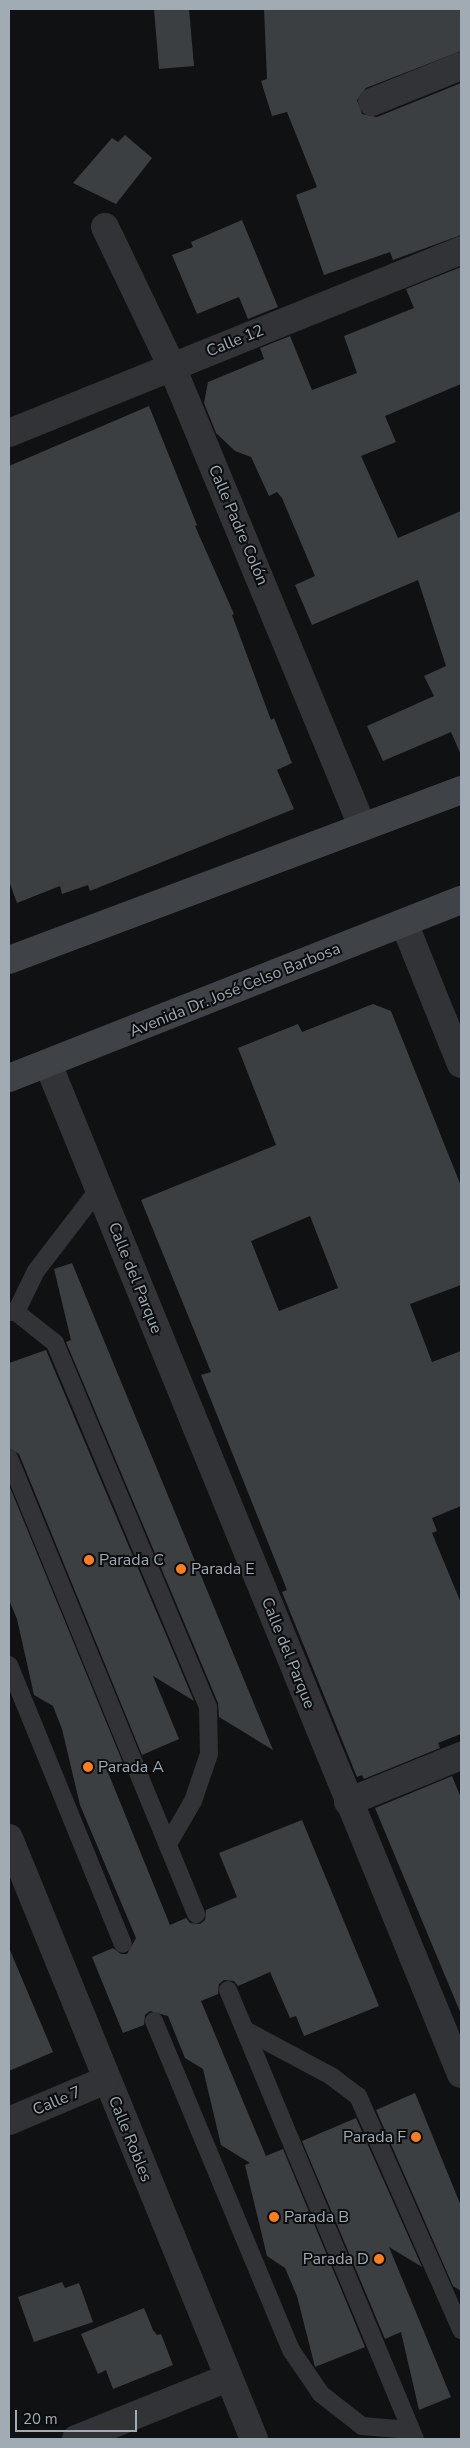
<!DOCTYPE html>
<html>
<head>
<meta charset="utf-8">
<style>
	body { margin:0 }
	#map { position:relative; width:470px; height:2448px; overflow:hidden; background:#101112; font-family:"Nunito Sans",sans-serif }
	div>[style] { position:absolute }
	.building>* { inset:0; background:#3c3f42 }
	.lane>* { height:18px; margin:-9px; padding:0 9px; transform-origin:9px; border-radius:9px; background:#313337 }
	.street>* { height:28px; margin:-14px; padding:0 14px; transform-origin:14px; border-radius:14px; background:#313337 }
	.secondary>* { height:28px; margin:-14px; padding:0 14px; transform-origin:14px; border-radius:14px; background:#3f4347 }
	.dots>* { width:14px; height:14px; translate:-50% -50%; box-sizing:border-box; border:2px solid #0b0c0d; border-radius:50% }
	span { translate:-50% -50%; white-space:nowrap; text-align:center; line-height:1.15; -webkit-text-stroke:4px #0b0c0d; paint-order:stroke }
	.street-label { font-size:16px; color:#a0abb4 }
	.poi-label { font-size:16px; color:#a0abb4 }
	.left { translate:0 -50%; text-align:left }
	.right { translate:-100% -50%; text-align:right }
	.frame { position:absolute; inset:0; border:10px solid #a0abb4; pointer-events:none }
	.scale { position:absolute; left:15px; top:2410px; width:122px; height:22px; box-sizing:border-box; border:2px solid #a0abb4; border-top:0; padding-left:6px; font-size:15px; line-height:18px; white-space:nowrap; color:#a0abb4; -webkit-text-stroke:4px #0b0c0d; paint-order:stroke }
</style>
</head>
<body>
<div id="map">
	<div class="building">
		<div style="clip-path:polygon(154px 9px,189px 9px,194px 66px,159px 69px)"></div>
		<div style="clip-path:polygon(264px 9px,461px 9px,461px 51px,366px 88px,357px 100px,362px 114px,377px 117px,461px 83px,461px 235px,393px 260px,390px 252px,324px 275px,296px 195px,317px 187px,287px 112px,272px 116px,261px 81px,267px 79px)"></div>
		<div style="clip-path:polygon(125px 135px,152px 158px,116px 204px,73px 183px,112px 138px,118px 142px)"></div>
		<div style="clip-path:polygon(242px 220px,278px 307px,248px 319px,239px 297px,197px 314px,172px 255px,193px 247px,191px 242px)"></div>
		<div style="clip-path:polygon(461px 267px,461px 384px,385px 416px,396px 442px,361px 456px,398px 538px,461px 511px,461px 755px,451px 732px,383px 761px,367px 726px,434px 696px,424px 676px,446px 666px,418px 580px,312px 625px,295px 585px,315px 576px,282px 498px,277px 492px,269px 496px,251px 457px,235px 451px,216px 433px,204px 403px,208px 382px,264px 359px,260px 348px,290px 336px,312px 390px,357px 373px,344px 336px,414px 308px,406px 289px)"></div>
		<div style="clip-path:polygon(149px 406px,197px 525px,195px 526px,234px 614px,232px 615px,271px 720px,274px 718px,292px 763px,277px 770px,294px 809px,90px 891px,88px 885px,62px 894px,60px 886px,17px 903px,9px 881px,9px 466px)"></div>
		<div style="clip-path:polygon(evenodd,373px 1004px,391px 1011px,461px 1186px,461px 1285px,410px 1304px,432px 1362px,461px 1351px,461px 1506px,432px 1518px,437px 1531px,432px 1533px,461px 1603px,461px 1734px,438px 1743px,440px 1748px,364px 1779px,362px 1775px,357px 1777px,282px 1592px,287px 1590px,201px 1375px,211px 1372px,141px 1200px,276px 1145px,238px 1048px,298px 1024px,302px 1032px,373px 1004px,310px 1216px,338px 1288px,279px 1311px,251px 1241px,310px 1216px)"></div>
		<div style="clip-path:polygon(72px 1263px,273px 1750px,219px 1717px,218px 1703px,66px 1342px,71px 1340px,54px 1269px)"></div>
		<div style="clip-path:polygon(46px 1350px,194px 1701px,153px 1676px,179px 1739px,142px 1755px,19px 1454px,9px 1448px,9px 1363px)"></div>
		<div style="clip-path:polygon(9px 1485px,123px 1763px,107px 1770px,170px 1925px,186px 1918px,190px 1923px,200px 1924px,205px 1920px,206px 1910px,237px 1897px,219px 1853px,302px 1820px,379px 2006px,304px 2036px,296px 2016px,290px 2018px,270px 1972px,238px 1986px,234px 1981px,224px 1980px,219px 1984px,218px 1994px,201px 2001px,266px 2156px,283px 2149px,365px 2347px,315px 2367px,297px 2296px,285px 2268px,267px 2256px,245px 2165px,250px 2163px,221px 2145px,203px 2069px,185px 2058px,168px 2016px,150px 2011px,145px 2015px,144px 2025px,123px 2033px,92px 1957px,113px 1948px,121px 1954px,127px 1954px,136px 1938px,80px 1805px,62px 1729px,53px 1706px,34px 1695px,17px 1619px,9px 1600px)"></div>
		<div style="clip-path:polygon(452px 1776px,461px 1798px,461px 2014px,375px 1808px)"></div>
		<div style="clip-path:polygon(9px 1948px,53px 2052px,9px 2071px)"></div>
		<div style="clip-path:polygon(415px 2093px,461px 2206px,461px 2291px,453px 2286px,376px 2110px)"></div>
		<div style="clip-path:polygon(356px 2118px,422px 2267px,389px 2247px,451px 2397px,419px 2410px,401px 2332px,385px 2339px,302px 2141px)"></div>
		<div style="clip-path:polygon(62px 2282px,65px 2288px,79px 2283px,93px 2322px,34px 2342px,18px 2297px)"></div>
		<div style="clip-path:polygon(144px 2308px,153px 2330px,157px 2335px,161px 2334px,173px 2365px,113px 2389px,106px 2370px,98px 2374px,81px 2334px)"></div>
	</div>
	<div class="lane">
		<div style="left:9px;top:1312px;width:7px"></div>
		<div style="left:16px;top:1312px;width:50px;rotate:38.5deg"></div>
		<div style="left:55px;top:1343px;width:395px;rotate:67.2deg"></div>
		<div style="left:208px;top:1707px;width:47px;rotate:88.8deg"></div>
		<div style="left:209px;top:1754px;width:50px;rotate:108.8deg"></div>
		<div style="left:193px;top:1801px;width:50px;rotate:120.2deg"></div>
		<div style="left:16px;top:1312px;width:46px;rotate:-64deg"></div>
		<div style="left:36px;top:1271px;width:103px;rotate:-52.5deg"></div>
		<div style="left:9px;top:1458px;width:493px;rotate:67.7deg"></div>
		<div style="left:9px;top:1665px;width:301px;rotate:67.8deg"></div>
		<div style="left:228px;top:1990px;width:486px;rotate:67.4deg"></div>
		<div style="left:154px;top:2021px;width:356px;rotate:67.4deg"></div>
		<div style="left:291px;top:2350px;width:53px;rotate:55.7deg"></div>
		<div style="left:321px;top:2394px;width:52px;rotate:38deg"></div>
		<div style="left:362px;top:2426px;width:48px;rotate:4.8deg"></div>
		<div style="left:245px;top:2030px;width:98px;rotate:28.1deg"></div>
		<div style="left:331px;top:2076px;width:34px;rotate:37deg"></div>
		<div style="left:358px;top:2096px;width:256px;rotate:66.2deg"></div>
	</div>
	<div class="street">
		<div style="left:372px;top:102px;width:96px;rotate:-22deg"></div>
		<div style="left:105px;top:227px;width:155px;rotate:64.4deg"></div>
		<div style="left:172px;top:367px;width:498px;rotate:67.5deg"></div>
		<div style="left:9px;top:433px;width:488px;rotate:-22deg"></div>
		<div style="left:404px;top:923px;width:152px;rotate:68deg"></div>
		<div style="left:48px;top:1064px;width:1091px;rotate:67.76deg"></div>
		<div style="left:348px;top:1802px;width:122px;rotate:-22.2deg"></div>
		<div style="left:9px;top:1838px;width:649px;rotate:67.82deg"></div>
		<div style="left:9px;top:2121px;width:105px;rotate:-22.9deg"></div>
		<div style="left:76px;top:2439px;width:164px;rotate:-21.9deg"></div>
	</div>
	<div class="secondary">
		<div style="left:9px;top:960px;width:483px;rotate:-20.6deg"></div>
		<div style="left:9px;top:1078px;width:486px;rotate:-21.5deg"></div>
	</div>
	<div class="dots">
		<div style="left:89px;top:1560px;background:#ff7e1b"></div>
		<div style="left:181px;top:1569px;background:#ff7e1b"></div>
		<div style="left:88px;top:1767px;background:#ff7e1b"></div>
		<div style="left:416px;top:2137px;background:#ff7e1b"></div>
		<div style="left:274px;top:2217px;background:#ff7e1b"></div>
		<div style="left:379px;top:2259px;background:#ff7e1b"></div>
	</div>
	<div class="street-label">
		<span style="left:235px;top:341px;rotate:-22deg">Calle 12</span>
		<span style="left:238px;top:525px;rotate:67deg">Calle Padre Colón</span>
		<span style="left:235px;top:990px;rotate:-22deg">Avenida Dr. José Celso Barbosa</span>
		<span style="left:135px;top:1278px;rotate:68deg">Calle del Parque</span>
		<span style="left:288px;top:1653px;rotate:68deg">Calle del Parque</span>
		<span style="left:57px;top:2101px;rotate:-23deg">Calle 7</span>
		<span style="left:130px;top:2139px;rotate:68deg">Calle Robles</span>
	</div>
	<div class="poi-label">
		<span class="left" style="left:99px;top:1560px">Parada C</span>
		<span class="left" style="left:191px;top:1569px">Parada E</span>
		<span class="left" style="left:98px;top:1767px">Parada A</span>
		<span class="right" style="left:406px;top:2137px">Parada F</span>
		<span class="left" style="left:284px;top:2217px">Parada B</span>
		<span class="right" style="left:369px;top:2259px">Parada D</span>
	</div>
	<div class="frame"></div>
	<div class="scale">20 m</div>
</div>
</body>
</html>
